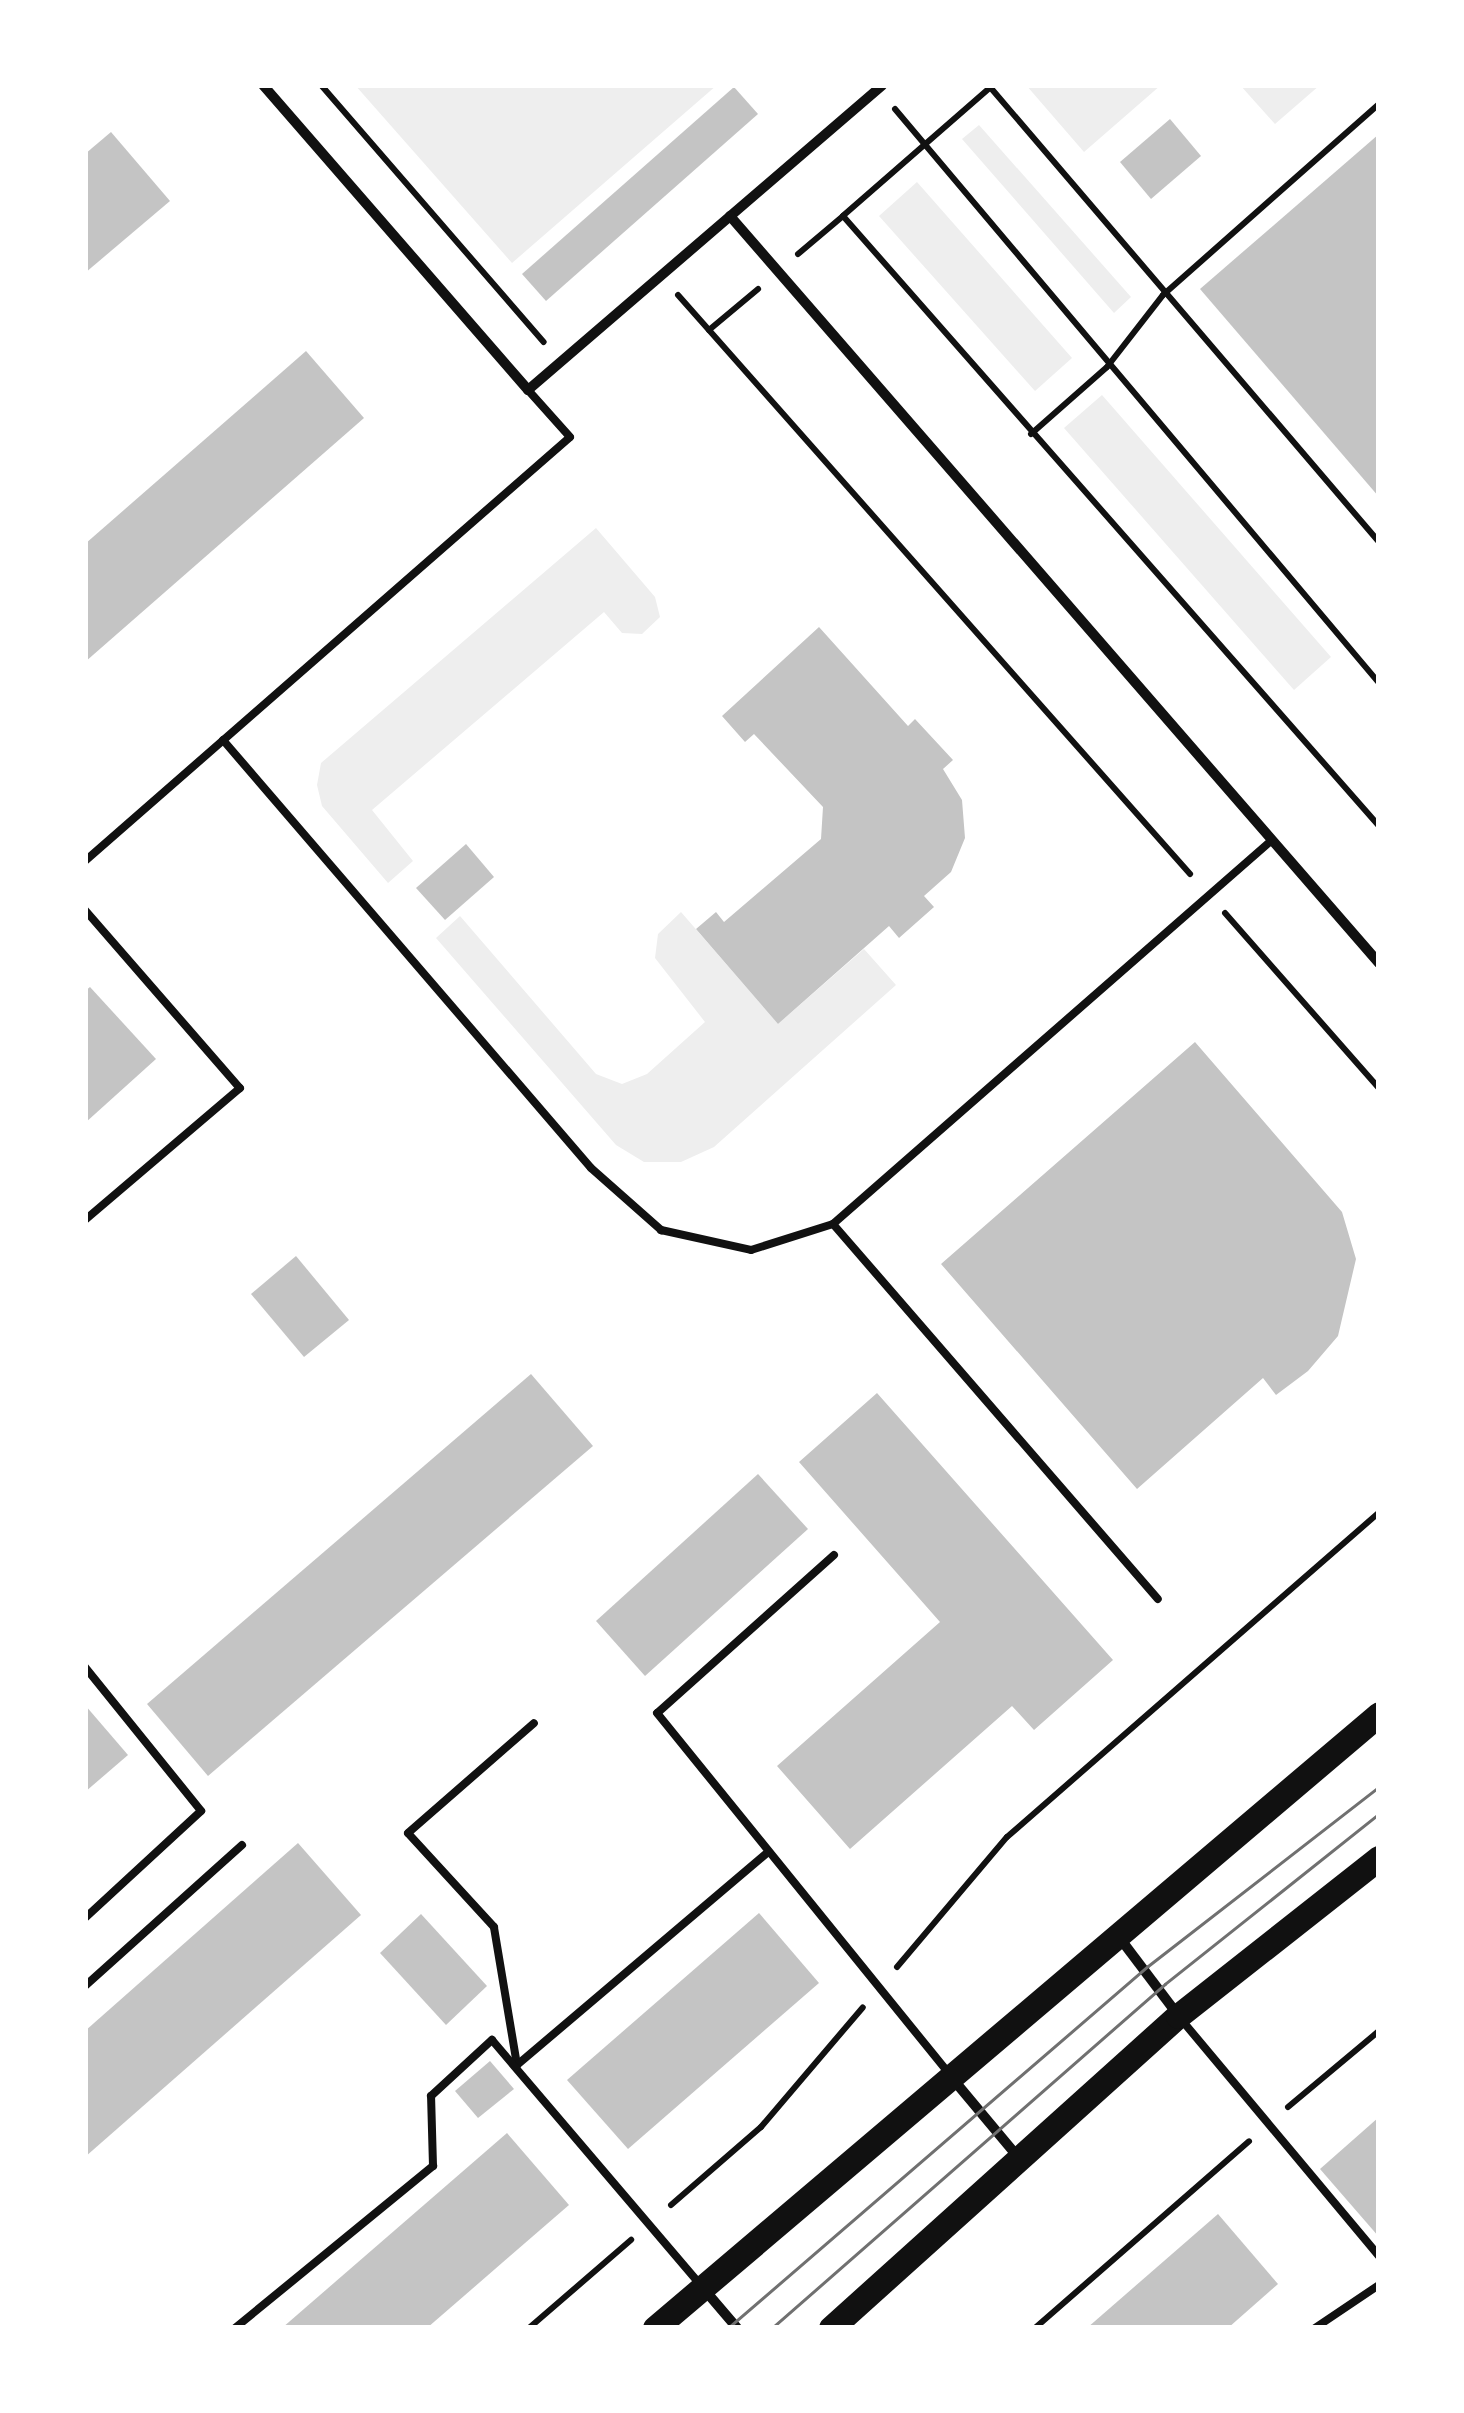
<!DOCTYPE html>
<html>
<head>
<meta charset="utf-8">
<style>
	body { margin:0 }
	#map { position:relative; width:1464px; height:2413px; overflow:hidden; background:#fff; font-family:"Roboto Condensed",sans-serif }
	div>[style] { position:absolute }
	.green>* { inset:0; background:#eee }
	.building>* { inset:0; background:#c4c4c4 }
	.path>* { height:6px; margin:-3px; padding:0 3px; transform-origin:3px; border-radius:3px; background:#111 }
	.service>* { height:8px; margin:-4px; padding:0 4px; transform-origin:4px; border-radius:4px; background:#111 }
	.minor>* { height:10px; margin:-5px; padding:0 5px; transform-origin:5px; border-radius:5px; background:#111 }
	.primary>* { height:25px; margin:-12.5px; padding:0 12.5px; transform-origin:12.5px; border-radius:12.5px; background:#111 }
	.tram>* { height:2.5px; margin:-1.25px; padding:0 1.25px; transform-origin:1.25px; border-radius:1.25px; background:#707070 }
	span { translate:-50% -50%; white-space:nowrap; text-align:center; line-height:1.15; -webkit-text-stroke:9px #fff; paint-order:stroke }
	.frame { position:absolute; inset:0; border:88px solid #fff; pointer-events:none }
</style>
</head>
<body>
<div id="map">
	<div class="green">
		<div style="clip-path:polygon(355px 85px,717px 85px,512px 263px)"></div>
		<div style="clip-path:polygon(1026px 85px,1161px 85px,1084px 152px)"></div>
		<div style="clip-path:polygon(1240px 85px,1320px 85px,1275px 124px)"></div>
		<div style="clip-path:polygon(979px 125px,1131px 297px,1114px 313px,962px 139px)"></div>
		<div style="clip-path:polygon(917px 182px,1072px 358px,1035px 391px,879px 216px)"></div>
		<div style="clip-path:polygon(1102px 395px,1331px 657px,1294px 690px,1064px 428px)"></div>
		<div style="clip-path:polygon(596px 528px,655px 597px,660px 617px,642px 634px,622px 633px,604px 612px,372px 810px,413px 861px,388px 883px,322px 806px,317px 785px,321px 763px)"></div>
		<div style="clip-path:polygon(681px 912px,778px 1024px,864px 949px,896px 985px,714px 1147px,681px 1162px,644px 1162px,616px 1145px,436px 938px,460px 916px,596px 1074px,622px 1084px,647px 1074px,705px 1022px,655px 958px,658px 934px)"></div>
	</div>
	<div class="building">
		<div style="clip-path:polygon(734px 87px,758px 114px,546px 301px,522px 274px)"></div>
		<div style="clip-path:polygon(1170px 119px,1201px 156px,1151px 199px,1120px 162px)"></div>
		<div style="clip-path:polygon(111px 132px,170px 201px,85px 273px,85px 154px)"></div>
		<div style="clip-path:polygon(1379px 134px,1379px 497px,1200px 289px)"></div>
		<div style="clip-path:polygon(306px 351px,364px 418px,85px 662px,85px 544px)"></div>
		<div style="clip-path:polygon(819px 627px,908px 726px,915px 719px,953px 760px,943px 769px,962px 800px,965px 838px,951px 872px,924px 896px,934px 907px,899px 938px,889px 926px,778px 1024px,696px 929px,716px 912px,724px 922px,821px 839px,823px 807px,754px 734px,745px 742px,722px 716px)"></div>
		<div style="clip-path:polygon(466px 844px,494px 877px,445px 920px,416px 888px)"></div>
		<div style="clip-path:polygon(90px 987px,156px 1059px,85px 1123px,85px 991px)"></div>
		<div style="clip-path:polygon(1195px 1042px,1342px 1212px,1356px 1259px,1338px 1336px,1308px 1371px,1276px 1395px,1263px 1378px,1137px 1489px,941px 1264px)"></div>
		<div style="clip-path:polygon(296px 1256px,349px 1320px,304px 1357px,251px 1294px)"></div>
		<div style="clip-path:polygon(531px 1374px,593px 1446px,208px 1776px,147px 1704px)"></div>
		<div style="clip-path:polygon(877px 1393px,1113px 1660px,1034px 1730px,1012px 1706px,850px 1849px,777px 1766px,940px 1622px,799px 1462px)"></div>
		<div style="clip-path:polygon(758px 1474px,808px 1529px,645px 1676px,596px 1621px)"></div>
		<div style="clip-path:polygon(85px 1705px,128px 1755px,85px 1792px)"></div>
		<div style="clip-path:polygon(298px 1843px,361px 1915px,85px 2157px,85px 2031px)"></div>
		<div style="clip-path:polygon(759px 1913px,819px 1983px,628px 2149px,567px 2080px)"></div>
		<div style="clip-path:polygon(421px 1914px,487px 1986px,446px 2025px,380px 1953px)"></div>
		<div style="clip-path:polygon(490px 2061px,514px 2089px,478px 2118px,455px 2091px)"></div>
		<div style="clip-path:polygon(1379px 2117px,1379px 2237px,1320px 2169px)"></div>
		<div style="clip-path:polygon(507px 2133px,569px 2205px,427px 2328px,282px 2328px)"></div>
		<div style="clip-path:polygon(1218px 2214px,1278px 2284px,1228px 2328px,1087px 2328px)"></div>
	</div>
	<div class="path">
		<div style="left:321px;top:85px;width:340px;rotate:49.1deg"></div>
		<div style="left:993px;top:85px;width:199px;rotate:138.9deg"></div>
		<div style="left:843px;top:216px;width:812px;rotate:48.69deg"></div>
		<div style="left:990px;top:87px;width:599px;rotate:49.47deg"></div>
		<div style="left:895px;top:109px;width:751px;rotate:49.86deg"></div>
		<div style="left:798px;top:254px;width:59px;rotate:-40.2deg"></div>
		<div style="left:678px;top:295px;width:773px;rotate:48.51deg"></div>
		<div style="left:709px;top:330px;width:64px;rotate:-39.9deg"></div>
		<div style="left:1031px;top:434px;width:101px;rotate:-41.4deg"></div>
		<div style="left:1107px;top:367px;width:91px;rotate:-52.1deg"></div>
		<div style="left:1163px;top:295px;width:288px;rotate:-41.5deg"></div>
		<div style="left:1225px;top:913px;width:233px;rotate:48.7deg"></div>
		<div style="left:897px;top:1967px;width:170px;rotate:-49.8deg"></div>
		<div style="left:1007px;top:1837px;width:494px;rotate:-41.1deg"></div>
		<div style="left:1288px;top:2107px;width:119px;rotate:-39.9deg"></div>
		<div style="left:671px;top:2205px;width:119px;rotate:-40.9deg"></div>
		<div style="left:761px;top:2127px;width:157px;rotate:-49.6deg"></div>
		<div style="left:529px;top:2328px;width:135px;rotate:-40.8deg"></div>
		<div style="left:1035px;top:2328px;width:284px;rotate:-41.1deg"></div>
	</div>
	<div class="service">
		<div style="left:223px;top:740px;width:564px;rotate:49.31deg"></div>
		<div style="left:591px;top:1168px;width:94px;rotate:41.5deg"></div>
		<div style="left:661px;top:1230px;width:92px;rotate:12.5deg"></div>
		<div style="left:751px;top:1250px;width:86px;rotate:-17.6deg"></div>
		<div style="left:833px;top:1224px;width:583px;rotate:-41.18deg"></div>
		<div style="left:85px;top:861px;width:644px;rotate:-41.16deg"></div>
		<div style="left:570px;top:437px;width:63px;rotate:-131.8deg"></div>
		<div style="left:85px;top:910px;width:236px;rotate:49deg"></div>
		<div style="left:240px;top:1088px;width:204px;rotate:139.6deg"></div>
		<div style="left:833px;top:1224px;width:496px;rotate:49.1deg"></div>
		<div style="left:834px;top:1555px;width:237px;rotate:138.2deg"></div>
		<div style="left:657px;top:1713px;width:464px;rotate:51deg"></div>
		<div style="left:85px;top:1667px;width:185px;rotate:51.1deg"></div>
		<div style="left:201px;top:1811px;width:158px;rotate:137.3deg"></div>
		<div style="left:85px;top:1986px;width:211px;rotate:-41.9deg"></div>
		<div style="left:1180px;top:2018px;width:310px;rotate:50.1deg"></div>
		<div style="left:517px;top:2065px;width:140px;rotate:-99.5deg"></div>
		<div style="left:494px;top:1927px;width:127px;rotate:-132.5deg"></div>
		<div style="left:408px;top:1833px;width:167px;rotate:-41.1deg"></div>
		<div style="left:517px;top:2065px;width:326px;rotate:-40.3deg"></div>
		<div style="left:235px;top:2328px;width:256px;rotate:-39.3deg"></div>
		<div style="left:433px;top:2166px;width:70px;rotate:-91.6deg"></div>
		<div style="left:431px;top:2096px;width:83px;rotate:-42.6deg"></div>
		<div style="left:492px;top:2040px;width:321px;rotate:49.6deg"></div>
		<div style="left:1315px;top:2328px;width:77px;rotate:-33.9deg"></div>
	</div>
	<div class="minor">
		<div style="left:263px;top:85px;width:404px;rotate:49deg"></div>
		<div style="left:528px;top:390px;width:467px;rotate:-40.7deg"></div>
		<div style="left:730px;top:216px;width:990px;rotate:49.02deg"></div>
		<div style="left:1119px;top:1937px;width:98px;rotate:52.9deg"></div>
		<div style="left:952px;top:2078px;width:103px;rotate:50.1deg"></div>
		<div style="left:703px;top:2288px;width:52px;rotate:49.6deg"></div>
	</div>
	<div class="primary">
		<div style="left:655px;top:2328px;width:949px;rotate:-40.3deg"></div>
		<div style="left:831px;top:2328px;width:467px;rotate:-42deg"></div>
		<div style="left:1178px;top:2016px;width:256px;rotate:-38.2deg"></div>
	</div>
	<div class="tram">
		<div style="left:728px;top:2328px;width:554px;rotate:-40.76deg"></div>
		<div style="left:1148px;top:1966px;width:292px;rotate:-37.8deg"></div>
		<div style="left:772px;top:2328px;width:522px;rotate:-41.2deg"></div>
		<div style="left:1165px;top:1984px;width:273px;rotate:-38.5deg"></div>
	</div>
	<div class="frame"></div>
</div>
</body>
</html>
